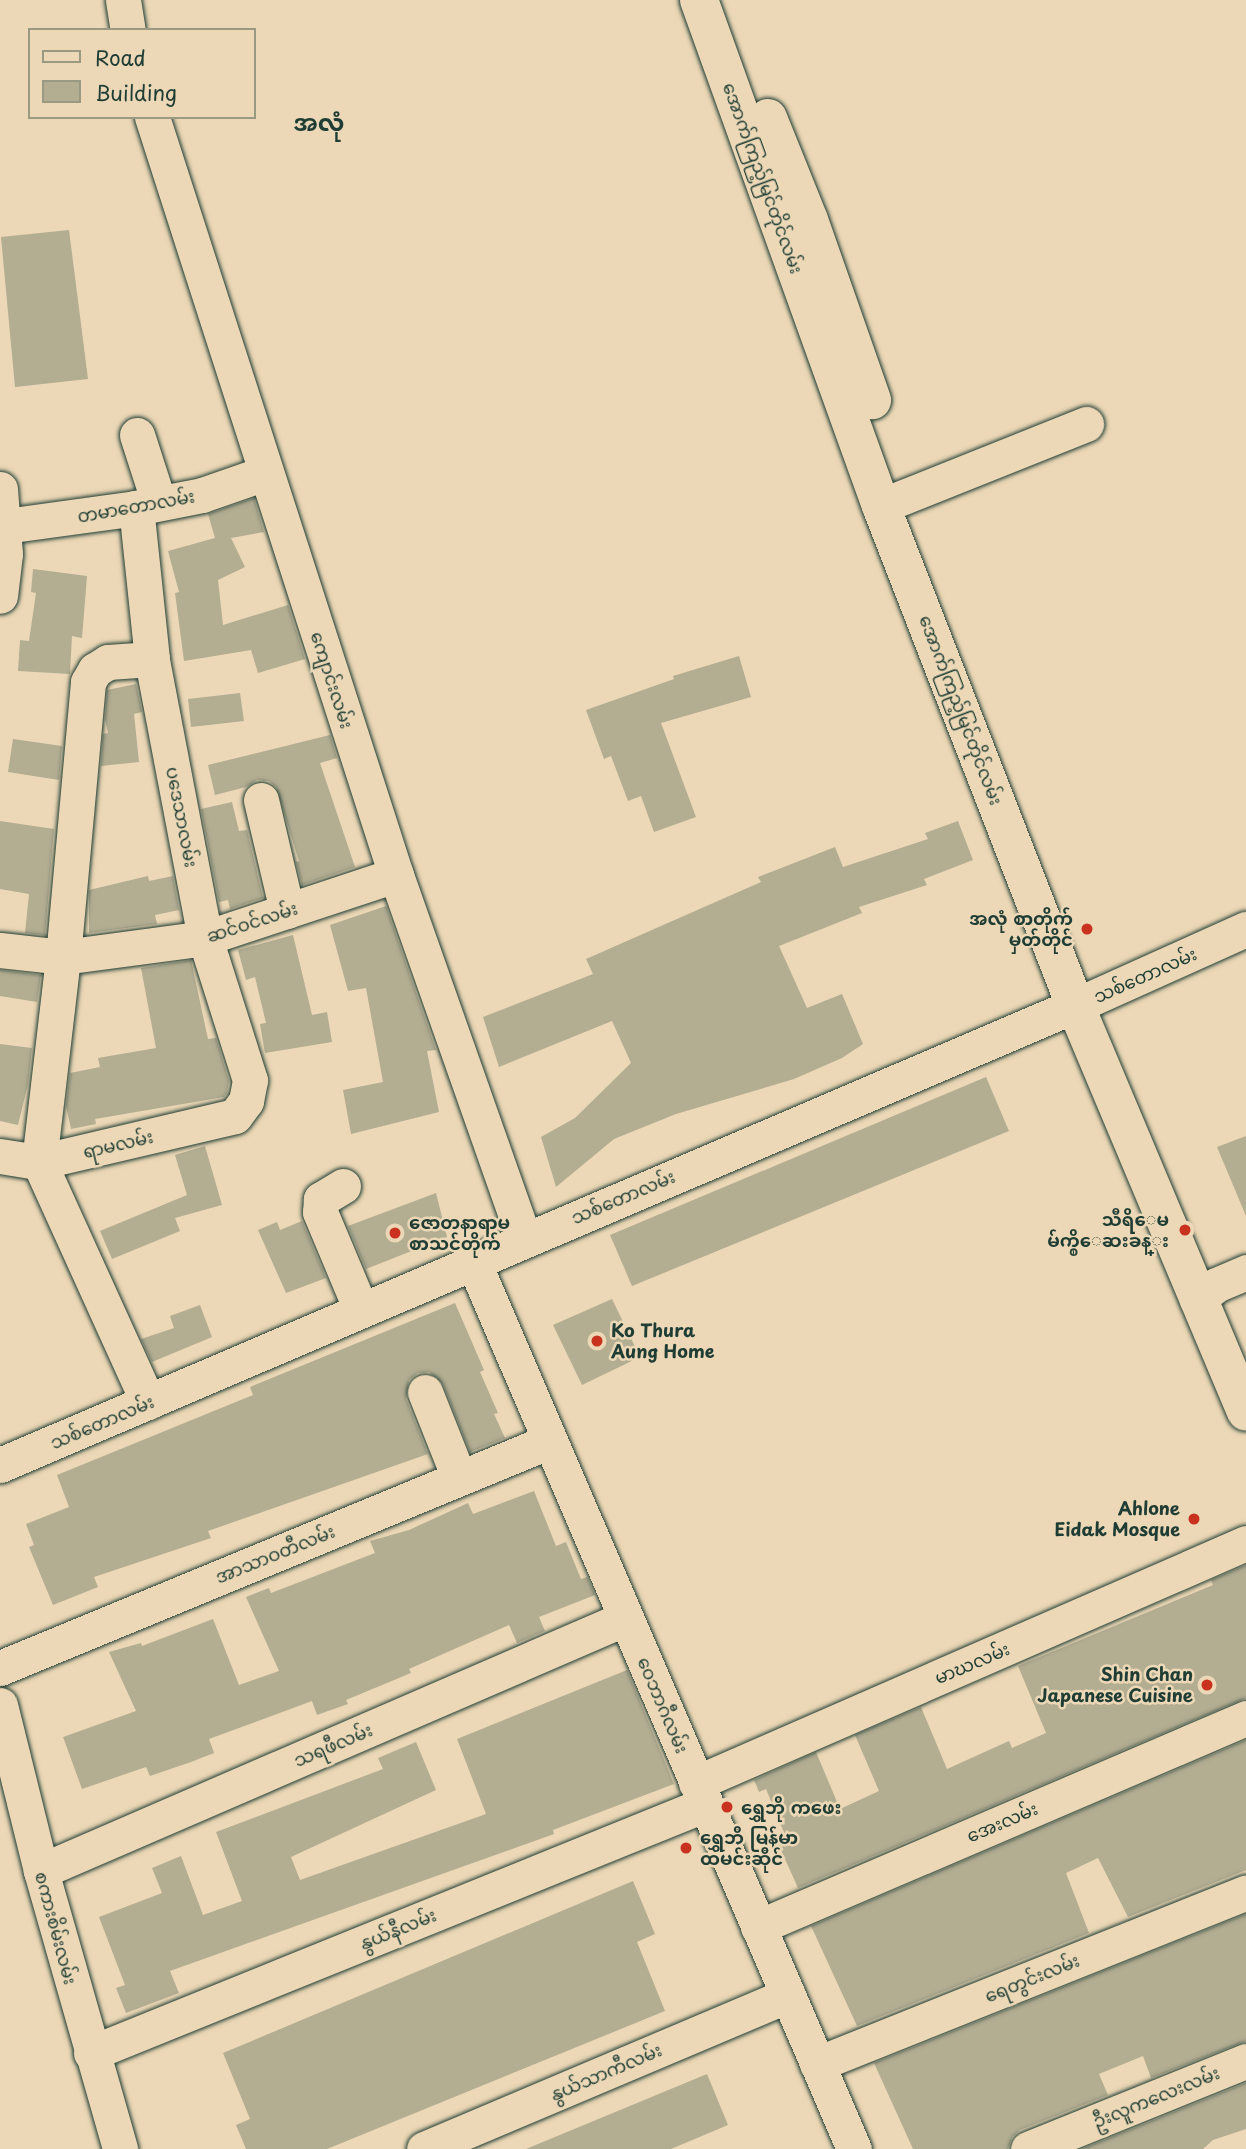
<!DOCTYPE html>
<html>
<head>
<meta charset="utf-8">
<style>
	body { margin:0 }
	#map { position:relative; width:1246px; height:2149px; overflow:hidden; background:#ecd8b6; font-family:"Playpen Sans","Noto Sans Myanmar",sans-serif }
	div>[style] { position:absolute }
	.building>* { inset:0; background:#b3ad92 }
	.roads { filter:drop-shadow(0 0 2px #1f3d34) drop-shadow(0 0 2px #1f3d34) }
	.minor>* { height:35px; margin:-17.5px; padding:0 17.5px; transform-origin:17.5px; border-radius:17.5px; background:#ecd8b6 }
	.major>* { height:38px; margin:-19px; padding:0 19px; transform-origin:19px; border-radius:19px; background:#ecd8b6 }
	.dots>* { width:19px; height:19px; translate:-50% -50%; box-sizing:border-box; border:4px solid #ecd8b6; border-radius:50% }
	span { translate:-50% -50%; white-space:nowrap; text-align:center; line-height:1.15; -webkit-text-stroke:5px #ecd8b6; paint-order:stroke }
	.street-label { font-size:18px; color:#1f3d34 }
	.poi-label { font-size:18px; color:#1f3d34; font-weight:700 }
	.right { translate:-100% -50%; text-align:right }
	.left { translate:0 -50%; text-align:left }
	.district-label { font-size:24px; color:#1f3d34; font-weight:700 }
	.legend { position:absolute; left:28px; top:28px; width:228px; height:91px; box-sizing:border-box; background:#ecd8b6; border:2px solid #9a9a82; margin:0; padding:9px 12px; list-style:none; font-size:21px; color:#1f3d34 }
	.legend li { display:flex; align-items:center; gap:14px; height:35px }
	.legend b { width:35px; border:2px solid #9a9a82 }
</style>
</head>
<body>
<div id="map">
	<div class="building">
		<div style="clip-path:polygon(69px 230px,88px 379px,15px 387px,1px 237px)"></div>
		<div style="clip-path:polygon(254px 498px,264px 532px,231px 538px,245px 567px,218px 580px,223px 625px,288px 605px,305px 659px,258px 673px,251px 650px,184px 661px,175px 593px,179px 592px,168px 551px,215px 538px,208px 514px)"></div>
		<div style="clip-path:polygon(33px 569px,87px 576px,82px 638px,72px 636px,70px 674px,18px 671px,20px 640px,29px 641px,36px 593px,31px 592px)"></div>
		<div style="clip-path:polygon(739px 656px,751px 697px,661px 723px,696px 817px,654px 832px,641px 796px,628px 801px,611px 756px,604px 759px,586px 710px,674px 679px,673px 676px)"></div>
		<div style="clip-path:polygon(136px 684px,142px 712px,134px 714px,139px 762px,101px 766px,103px 734px,108px 733px,105px 719px,107px 690px)"></div>
		<div style="clip-path:polygon(240px 693px,244px 721px,191px 727px,188px 699px)"></div>
		<div style="clip-path:polygon(330px 735px,337px 758px,320px 763px,355px 867px,302px 885px,296px 862px,299px 861px,276px 787px,269px 781px,257px 780px,246px 787px,215px 795px,208px 765px)"></div>
		<div style="clip-path:polygon(13px 739px,62px 746px,59px 780px,8px 772px)"></div>
		<div style="clip-path:polygon(232px 802px,239px 831px,247px 830px,263px 898px,230px 909px,228px 900px,219px 902px,201px 809px)"></div>
		<div style="clip-path:polygon(0 821px,54px 829px,45px 935px,25px 933px,29px 894px,0 889px)"></div>
		<div style="clip-path:polygon(958px 821px,973px 860px,924px 879px,927px 885px,859px 907px,862px 913px,779px 946px,807px 1008px,842px 994px,863px 1044px,842px 1058px,794px 1079px,676px 1114px,614px 1139px,556px 1187px,541px 1137px,575px 1118px,631px 1063px,612px 1021px,499px 1067px,483px 1017px,593px 974px,586px 959px,761px 882px,758px 877px,835px 847px,843px 867px,928px 839px,925px 833px)"></div>
		<div style="clip-path:polygon(148px 876px,149px 881px,173px 876px,179px 910px,155px 915px,157px 924px,89px 933px,89px 890px)"></div>
		<div style="clip-path:polygon(386px 906px,436px 1050px,427px 1051px,439px 1112px,351px 1134px,343px 1090px,383px 1082px,366px 988px,348px 991px,330px 925px)"></div>
		<div style="clip-path:polygon(293px 935px,312px 1015px,327px 1012px,332px 1042px,265px 1053px,260px 1024px,266px 1023px,255px 977px,246px 980px,238px 950px)"></div>
		<div style="clip-path:polygon(191px 960px,208px 1039px,216px 1038px,229px 1081px,227px 1093px,224px 1097px,95px 1119px,96px 1124px,71px 1129px,66px 1106px,70px 1073px,100px 1067px,98px 1058px,156px 1048px,141px 968px)"></div>
		<div style="clip-path:polygon(0 970px,41px 975px,37px 1002px,0 996px)"></div>
		<div style="clip-path:polygon(0 1044px,32px 1048px,28px 1084px,18px 1125px,0 1121px)"></div>
		<div style="clip-path:polygon(986px 1077px,1009px 1131px,632px 1286px,610px 1235px)"></div>
		<div style="clip-path:polygon(1246px 1136px,1246px 1216px,1217px 1147px)"></div>
		<div style="clip-path:polygon(205px 1146px,222px 1205px,175px 1218px,180px 1231px,112px 1259px,100px 1231px,187px 1195px,175px 1155px)"></div>
		<div style="clip-path:polygon(436px 1193px,447px 1237px,366px 1269px,348px 1226px)"></div>
		<div style="clip-path:polygon(302px 1221px,326px 1278px,286px 1293px,258px 1230px,277px 1222px,280px 1230px)"></div>
		<div style="clip-path:polygon(612px 1299px,640px 1357px,582px 1385px,553px 1325px)"></div>
		<div style="clip-path:polygon(455px 1303px,484px 1370px,480px 1372px,498px 1413px,494px 1414px,505px 1438px,470px 1452px,443px 1384px,429px 1372px,418px 1373px,409px 1380px,406px 1399px,428px 1454px,208px 1531px,211px 1538px,94px 1577px,98px 1587px,53px 1605px,29px 1547px,34px 1545px,26px 1524px,69px 1507px,57px 1475px,253px 1395px,250px 1387px)"></div>
		<div style="clip-path:polygon(200px 1305px,212px 1337px,152px 1362px,141px 1339px,174px 1328px,170px 1316px)"></div>
		<div style="clip-path:polygon(534px 1491px,556px 1546px,566px 1542px,581px 1579px,587px 1577px,595px 1595px,539px 1617px,545px 1631px,517px 1643px,509px 1625px,409px 1669px,411px 1673px,346px 1700px,348px 1704px,317px 1715px,312px 1701px,209px 1739px,214px 1753px,191px 1762px,150px 1776px,146px 1767px,82px 1789px,63px 1737px,136px 1711px,109px 1652px,141px 1643px,142px 1646px,213px 1619px,239px 1685px,279px 1671px,246px 1597px,269px 1588px,271px 1593px,375px 1553px,370px 1541px,409px 1530px,468px 1503px,473px 1514px)"></div>
		<div style="clip-path:polygon(1246px 1565px,1246px 1698px,798px 1888px,776px 1839px,785px 1835px,766px 1789px,759px 1792px,754px 1780px,816px 1752px,840px 1809px,879px 1791px,855px 1735px,921px 1707px,947px 1769px,1009px 1741px,1012px 1748px,1046px 1733px,1018px 1666px,1213px 1585px,1211px 1580px)"></div>
		<div style="clip-path:polygon(627px 1670px,674px 1784px,553px 1830px,554px 1834px,170px 1971px,179px 1993px,126px 2013px,116px 1988px,125px 1985px,99px 1917px,162px 1893px,152px 1868px,181px 1856px,203px 1915px,242px 1901px,216px 1832px,383px 1769px,378px 1758px,416px 1742px,436px 1790px,291px 1857px,300px 1880px,486px 1814px,457px 1739px)"></div>
		<div style="clip-path:polygon(1246px 1740px,1246px 1870px,1128px 1917px,1098px 1858px,1066px 1873px,1089px 1933px,857px 2026px,811px 1926px)"></div>
		<div style="clip-path:polygon(633px 1881px,655px 1934px,637px 1942px,665px 2011px,327px 2149px,246px 2149px,236px 2125px,250px 2119px,223px 2053px)"></div>
		<div style="clip-path:polygon(1246px 1914px,1246px 2041px,1151px 2078px,1143px 2056px,1099px 2074px,1108px 2095px,1020px 2130px,1012px 2137px,1008px 2149px,913px 2149px,874px 2063px)"></div>
		<div style="clip-path:polygon(707px 2074px,728px 2125px,671px 2149px,526px 2149px)"></div>
		<div style="clip-path:polygon(1246px 2083px,1246px 2129px,1213px 2140px,1203px 2149px,1082px 2149px)"></div>
	</div>
	<div class="roads">
		<div class="minor">
			<div style="left:123px;top:0;width:30px;rotate:81deg"></div>
			<div style="left:152px;top:117px;width:796px;rotate:72.16deg"></div>
			<div style="left:396px;top:875px;width:386px;rotate:70.6deg"></div>
			<div style="left:137px;top:435px;width:71px;rotate:72.1deg"></div>
			<div style="left:0;top:489px;width:65px;rotate:85.6deg"></div>
			<div style="left:5px;top:554px;width:42px;rotate:96.8deg"></div>
			<div style="left:881px;top:506px;width:221px;rotate:-21.8deg"></div>
			<div style="left:5px;top:526px;width:132px;rotate:-7.8deg"></div>
			<div style="left:136px;top:508px;width:67px;rotate:-11.1deg"></div>
			<div style="left:202px;top:495px;width:67px;rotate:-19.2deg"></div>
			<div style="left:261px;top:800px;width:114px;rotate:76.8deg"></div>
			<div style="left:0;top:950px;width:63px;rotate:6.3deg"></div>
			<div style="left:63px;top:957px;width:143px;rotate:-7.6deg"></div>
			<div style="left:205px;top:938px;width:201px;rotate:-18.3deg"></div>
			<div style="left:0;top:1156px;width:39px;rotate:9deg"></div>
			<div style="left:39px;top:1162px;width:201px;rotate:-13.2deg"></div>
			<div style="left:235px;top:1116px;width:19px;rotate:-54deg"></div>
			<div style="left:246px;top:1101px;width:21px;rotate:-79deg"></div>
			<div style="left:250px;top:1080px;width:149px;rotate:-107.6deg"></div>
			<div style="left:205px;top:938px;width:284px;rotate:-100.8deg"></div>
			<div style="left:152px;top:659px;width:152px;rotate:-96deg"></div>
			<div style="left:343px;top:1186px;width:26px;rotate:149deg"></div>
			<div style="left:321px;top:1199px;width:13px;rotate:94deg"></div>
			<div style="left:320px;top:1212px;width:106px;rotate:67.3deg"></div>
			<div style="left:473px;top:1261px;width:966px;rotate:66.78deg"></div>
			<div style="left:1197px;top:1300px;width:24px;rotate:-38deg"></div>
			<div style="left:1216px;top:1285px;width:33px;rotate:-23deg"></div>
			<div style="left:425px;top:1392px;width:92px;rotate:68.4deg"></div>
			<div style="left:148px;top:1402px;width:264px;rotate:-114.4deg"></div>
			<div style="left:39px;top:1162px;width:206px;rotate:-83.3deg"></div>
			<div style="left:63px;top:957px;width:276px;rotate:-84.8deg"></div>
			<div style="left:88px;top:682px;width:14px;rotate:-60deg"></div>
			<div style="left:95px;top:670px;width:15px;rotate:-32deg"></div>
			<div style="left:108px;top:662px;width:44px;rotate:-3.9deg"></div>
			<div style="left:0;top:1465px;width:1185px;rotate:-23.15deg"></div>
			<div style="left:1090px;top:999px;width:171px;rotate:-24.2deg"></div>
			<div style="left:0;top:1668px;width:595px;rotate:-22.43deg"></div>
			<div style="left:0;top:1705px;width:171px;rotate:76.1deg"></div>
			<div style="left:41px;top:1871px;width:289px;rotate:74.1deg"></div>
			<div style="left:696px;top:1783px;width:600px;rotate:-23.57deg"></div>
			<div style="left:41px;top:1871px;width:637px;rotate:-23.39deg"></div>
			<div style="left:758px;top:1927px;width:531px;rotate:-23.18deg"></div>
			<div style="left:91px;top:2053px;width:663px;rotate:-22.04deg"></div>
			<div style="left:817px;top:2064px;width:462px;rotate:-21.8deg"></div>
			<div style="left:424px;top:2149px;width:395px;rotate:-22.9deg"></div>
			<div style="left:1028px;top:2149px;width:235px;rotate:-22deg"></div>
		</div>
		<div class="major">
			<div style="left:699px;top:0;width:538px;rotate:70.22deg"></div>
			<div style="left:881px;top:506px;width:535px;rotate:68.76deg"></div>
			<div style="left:1075px;top:1005px;width:441px;rotate:67.2deg"></div>
			<div style="left:768px;top:118px;width:110px;rotate:68.1deg"></div>
			<div style="left:809px;top:220px;width:191px;rotate:70.7deg"></div>
		</div>
	</div>
	<div class="dots">
		<div style="left:1087px;top:929px;background:#c8321e"></div>
		<div style="left:1185px;top:1230px;background:#c8321e"></div>
		<div style="left:395px;top:1233px;background:#c8321e"></div>
		<div style="left:597px;top:1341px;background:#c8321e"></div>
		<div style="left:1194px;top:1519px;background:#c8321e"></div>
		<div style="left:1207px;top:1685px;background:#c8321e"></div>
		<div style="left:727px;top:1807px;background:#c8321e"></div>
		<div style="left:686px;top:1848px;background:#c8321e"></div>
	</div>
	<div class="street-label">
		<span style="left:763px;top:178px;rotate:70deg">အောက်ကြည့်မြင်တိုင်လမ်း</span>
		<span style="left:136px;top:506px;rotate:-10deg">တမာတောလမ်း</span>
		<span style="left:332px;top:680px;rotate:72deg">ကျောင်းလမ်း</span>
		<span style="left:961px;top:710px;rotate:69deg">အောက်ကြည့်မြင်တိုင်လမ်း</span>
		<span style="left:182px;top:817px;rotate:79deg">ပဒေသာလမ်း</span>
		<span style="left:252px;top:922px;rotate:-18deg">ဆင်ဝင်လမ်း</span>
		<span style="left:1145px;top:975px;rotate:-24deg">သစ်တောလမ်း</span>
		<span style="left:118px;top:1144px;rotate:-13deg">ရာမလမ်း</span>
		<span style="left:623px;top:1197px;rotate:-23deg">သစ်တောလမ်း</span>
		<span style="left:102px;top:1422px;rotate:-23deg">သစ်တောလမ်း</span>
		<span style="left:275px;top:1554px;rotate:-22deg">အာသာဝတီလမ်း</span>
		<span style="left:972px;top:1663px;rotate:-23deg">မာဃလမ်း</span>
		<span style="left:663px;top:1705px;rotate:67deg">ဝေဘာဂီလမ်း</span>
		<span style="left:333px;top:1745px;rotate:-23deg">သရဖီလမ်း</span>
		<span style="left:1002px;top:1822px;rotate:-23deg">အေးလမ်း</span>
		<span style="left:56px;top:1928px;rotate:75deg">စကားစိမ်းလမ်း</span>
		<span style="left:398px;top:1929px;rotate:-22deg">နွယ်နီလမ်း</span>
		<span style="left:1032px;top:1978px;rotate:-22deg">ရေတွင်းလမ်း</span>
		<span style="left:606px;top:2072px;rotate:-23deg">နွယ်သာကီလမ်း</span>
		<span style="left:1156px;top:2097px;rotate:-22deg">ဦးလူကလေးလမ်း</span>
	</div>
	<div class="poi-label">
		<span class="right" style="left:1073px;top:929px">အလုံ စာတိုက်<br>မှတ်တိုင်</span>
		<span class="right" style="left:1169px;top:1230px">သီရိေမ<br>မ်က္စိေဆးခန္း</span>
		<span class="left" style="left:409px;top:1233px">ဇောတနာရာမ<br>စာသင်တိုက်</span>
		<span class="left" style="left:611px;top:1341px">Ko Thura<br>Aung Home</span>
		<span class="right" style="left:1180px;top:1519px">Ahlone<br>Eidak Mosque</span>
		<span class="right" style="left:1193px;top:1685px">Shin Chan<br>Japanese Cuisine</span>
		<span class="left" style="left:741px;top:1807px">ရွှေဘို ကဖေး</span>
		<span class="left" style="left:700px;top:1848px">ရွှေဘို မြန်မာ<br>ထမင်းဆိုင်</span>
	</div>
	<div class="district-label">
		<span style="left:319px;top:122px">အလုံ</span>
	</div>
	<ul class="legend">
	<li><b style="height:9px;background:#ecd8b6"></b>Road</li>
	<li><b style="height:19px;background:#b3ad92"></b>Building</li>
	</ul>
</div>
</body>
</html>
